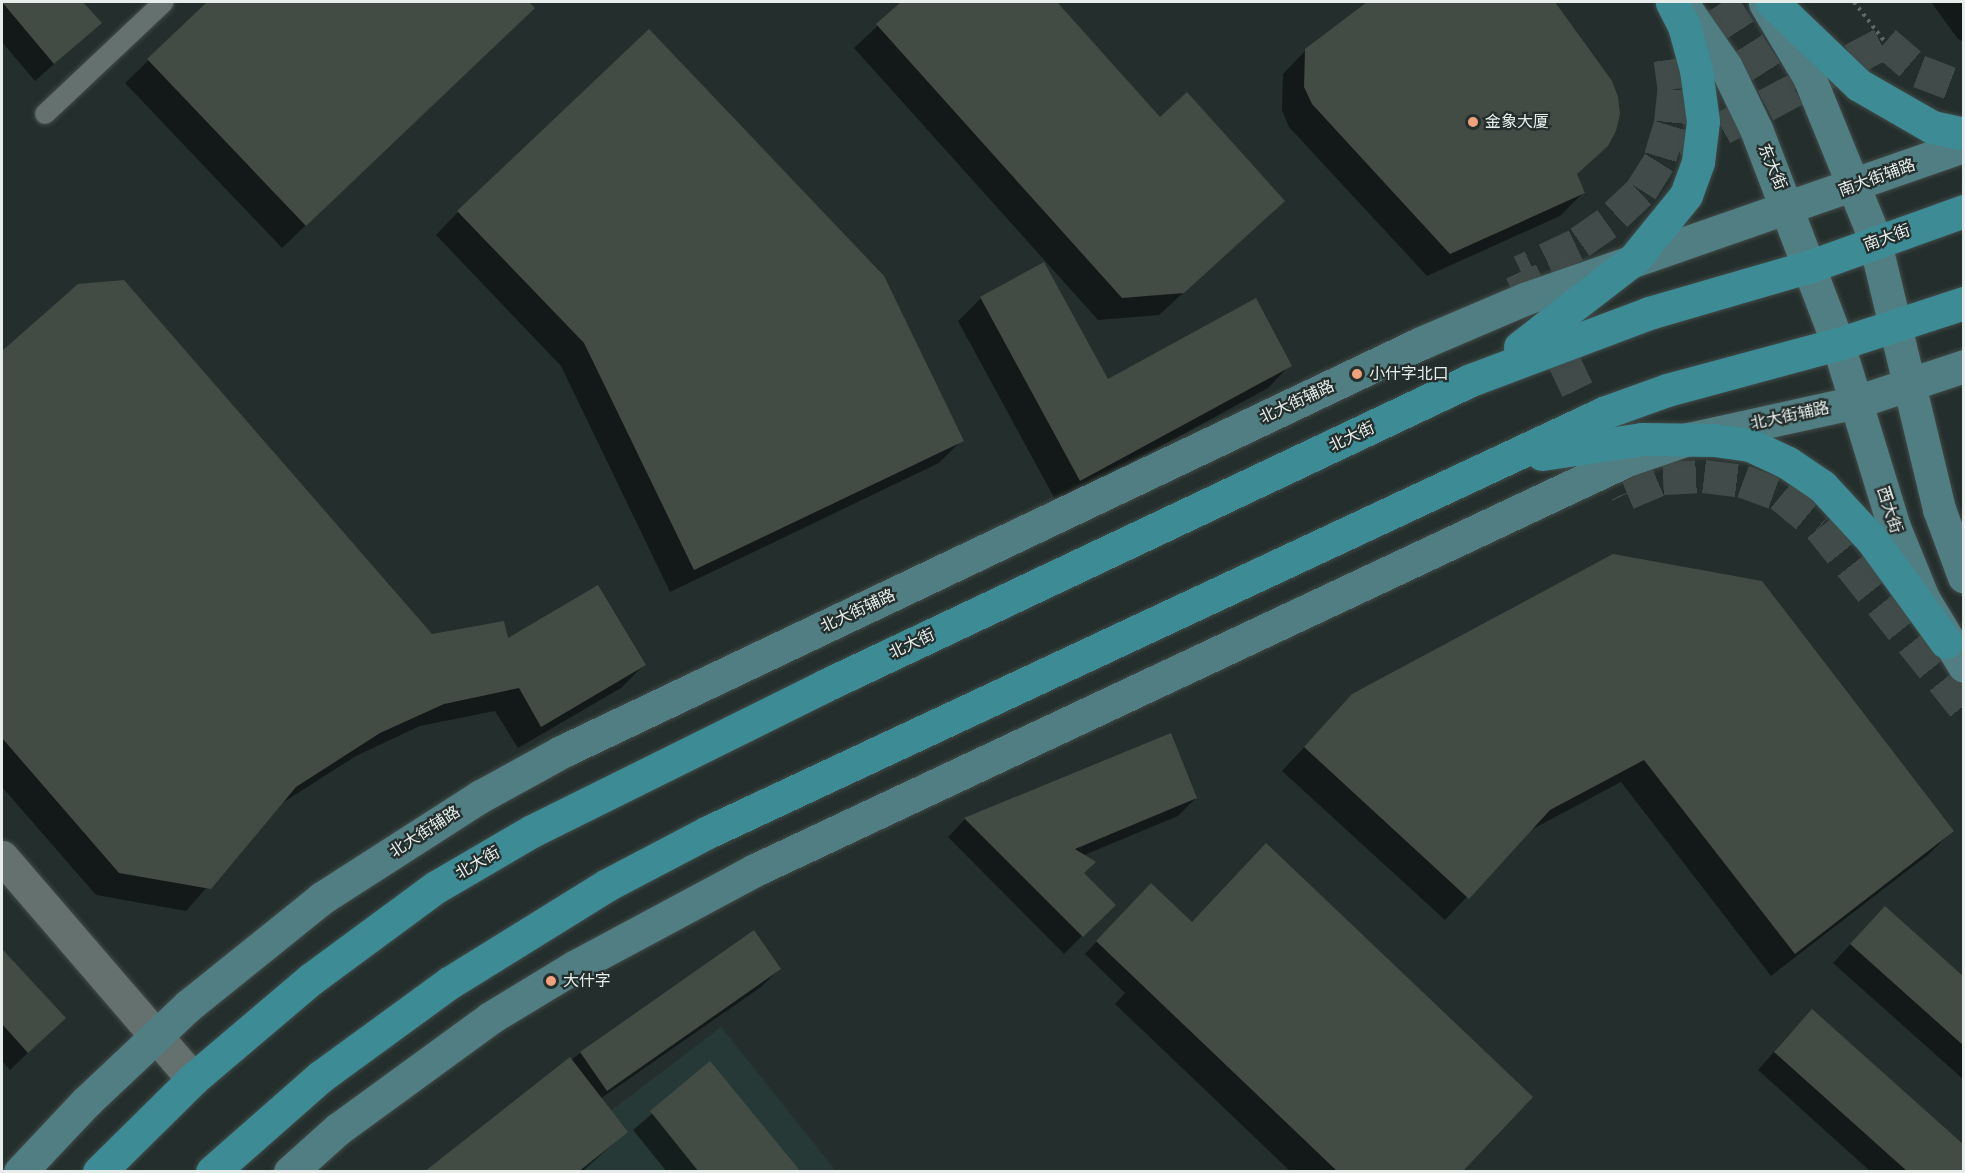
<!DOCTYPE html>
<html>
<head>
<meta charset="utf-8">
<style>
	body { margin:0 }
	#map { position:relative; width:1965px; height:1173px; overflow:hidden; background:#242f2d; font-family:Bitter,"Noto Sans SC",serif }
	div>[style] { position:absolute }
	.built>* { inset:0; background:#263936 }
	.shadow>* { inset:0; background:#0007 }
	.building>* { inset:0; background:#424c45 }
	.street-tunnel>* { height:33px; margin-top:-16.5px; transform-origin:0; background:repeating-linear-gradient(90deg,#414c4a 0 33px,transparent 0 49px) }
	.path>* { height:4px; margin-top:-2px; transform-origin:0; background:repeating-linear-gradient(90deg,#5e6866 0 3px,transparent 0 7.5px) }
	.roads { filter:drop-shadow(0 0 2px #414a48) drop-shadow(0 0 2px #414a48) }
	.lane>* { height:20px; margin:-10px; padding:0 10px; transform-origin:10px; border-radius:10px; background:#65716f }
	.street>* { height:33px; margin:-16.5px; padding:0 16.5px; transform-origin:16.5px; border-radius:16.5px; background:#65716f }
	.secondary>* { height:33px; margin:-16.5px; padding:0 16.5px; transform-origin:16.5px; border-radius:16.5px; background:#517e82 }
	.primary>* { height:33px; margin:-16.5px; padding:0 16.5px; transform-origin:16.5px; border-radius:16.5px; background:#3d8b95 }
	.dots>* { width:16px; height:16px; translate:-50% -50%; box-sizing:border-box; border:3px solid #242f2d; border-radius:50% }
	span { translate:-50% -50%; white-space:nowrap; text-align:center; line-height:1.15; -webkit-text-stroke:4.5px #242f2d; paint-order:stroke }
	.poi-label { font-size:16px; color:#e6edeb }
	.left { translate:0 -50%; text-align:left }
	.street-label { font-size:16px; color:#e6edeb }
	.frame { position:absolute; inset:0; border:3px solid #e6edeb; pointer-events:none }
</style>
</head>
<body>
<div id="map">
	<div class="built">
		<div style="clip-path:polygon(721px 1027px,836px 1171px,530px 1172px)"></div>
	</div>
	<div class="shadow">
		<div style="clip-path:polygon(2px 2px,81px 2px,100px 23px,35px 81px,2px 42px)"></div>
		<div style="clip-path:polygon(209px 2px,527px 2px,533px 8px,282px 248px,125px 83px)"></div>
		<div style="clip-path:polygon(903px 2px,1055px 2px,1160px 119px,1283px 201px,1159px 315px,1098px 320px,854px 48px)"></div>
		<div style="clip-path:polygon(1370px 2px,1555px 2px,1610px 82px,1576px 175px,1583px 193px,1560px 216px,1427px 276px,1289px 127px,1282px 110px,1283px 74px,1306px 50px)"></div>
		<div style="clip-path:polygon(1931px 2px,1964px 2px,1964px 42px,1958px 39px)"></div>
		<div style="clip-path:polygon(458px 212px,962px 440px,939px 463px,670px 592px,561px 366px,436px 235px)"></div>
		<div style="clip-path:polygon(79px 285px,431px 635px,644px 665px,621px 688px,518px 748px,495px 711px,420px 726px,356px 756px,279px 805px,186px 911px,96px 895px,2px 787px,2px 353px)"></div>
		<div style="clip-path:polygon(981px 298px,1107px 381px,1290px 365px,1268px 388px,1057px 503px,958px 321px)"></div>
		<div style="clip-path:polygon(1614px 556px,1952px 831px,1929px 854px,1771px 976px,1621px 782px,1529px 831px,1445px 920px,1282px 771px,1353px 695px)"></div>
		<div style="clip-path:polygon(1196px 798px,1178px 816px,1082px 856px,1082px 874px,1113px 905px,1064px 954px,948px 837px,965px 819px)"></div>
		<div style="clip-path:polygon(1139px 897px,1460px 1172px,1291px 1172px,1115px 1004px,1125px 993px,1085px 954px)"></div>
		<div style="clip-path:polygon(1867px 926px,1964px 979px,1964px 1080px,1833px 963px)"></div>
		<div style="clip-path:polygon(753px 932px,779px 969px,761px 987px,600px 1099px,626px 1132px,582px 1172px,427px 1172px,580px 1053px)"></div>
		<div style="clip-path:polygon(2px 951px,64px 1018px,10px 1070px,2px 1061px)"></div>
		<div style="clip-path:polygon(1794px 1029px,1964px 1172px,1871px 1172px,1758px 1070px)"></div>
		<div style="clip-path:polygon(710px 1064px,799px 1172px,667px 1172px,633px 1130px)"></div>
	</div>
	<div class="building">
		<div style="clip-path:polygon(2px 2px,83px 2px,102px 23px,54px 64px)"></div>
		<div style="clip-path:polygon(207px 2px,529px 2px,535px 8px,306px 226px,147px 59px)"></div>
		<div style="clip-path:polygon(901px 2px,1057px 2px,1160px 117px,1187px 92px,1285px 201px,1184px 293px,1122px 298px,876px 24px)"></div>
		<div style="clip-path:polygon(1367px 2px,1555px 2px,1612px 81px,1618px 97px,1620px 114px,1616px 131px,1608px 146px,1577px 174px,1585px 193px,1450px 254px,1312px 104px,1304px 87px,1305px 49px)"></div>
		<div style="clip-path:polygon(649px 29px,884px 276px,964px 441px,694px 570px,584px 343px,457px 211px)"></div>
		<div style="clip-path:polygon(1044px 262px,1108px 379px,1256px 298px,1292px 366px,1080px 481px,980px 297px)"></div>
		<div style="clip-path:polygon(124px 280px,432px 634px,504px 621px,508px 638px,598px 585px,646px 665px,541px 727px,519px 688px,444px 704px,380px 733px,296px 787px,211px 889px,119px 873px,2px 738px,2px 351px,78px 284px)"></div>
		<div style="clip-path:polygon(1613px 554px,1762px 581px,1954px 831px,1795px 954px,1644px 760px,1550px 810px,1469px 899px,1304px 747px,1352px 694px)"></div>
		<div style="clip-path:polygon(1171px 733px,1197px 798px,1075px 849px,1096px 862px,1084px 873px,1116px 905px,1083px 937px,964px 818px)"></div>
		<div style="clip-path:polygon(1266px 843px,1533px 1097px,1462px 1172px,1338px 1172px,1096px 941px,1151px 883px,1192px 922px)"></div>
		<div style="clip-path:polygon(1885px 906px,1964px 977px,1964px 1046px,1850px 944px)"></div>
		<div style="clip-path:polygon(754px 930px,781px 969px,607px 1091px,580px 1052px)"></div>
		<div style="clip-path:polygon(2px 949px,66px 1018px,28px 1053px,2px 1024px)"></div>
		<div style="clip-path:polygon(1812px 1009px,1964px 1145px,1964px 1172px,1908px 1172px,1774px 1052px)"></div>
		<div style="clip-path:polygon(570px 1057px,628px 1132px,578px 1172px,424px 1172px)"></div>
		<div style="clip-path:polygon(710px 1061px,801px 1172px,699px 1172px,650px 1111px)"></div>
	</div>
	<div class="street-tunnel">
		<div style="left:1722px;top:2px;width:112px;rotate:57.4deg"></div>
		<div style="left:1670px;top:59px;width:30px;rotate:82deg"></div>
		<div style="left:1674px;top:89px;width:36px;rotate:96deg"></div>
		<div style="left:1670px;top:125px;width:39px;rotate:107deg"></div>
		<div style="left:1659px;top:162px;width:36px;rotate:122deg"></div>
		<div style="left:1640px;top:192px;width:45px;rotate:136.8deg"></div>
		<div style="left:1607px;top:223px;width:38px;rotate:145deg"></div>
		<div style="left:1576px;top:245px;width:61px;rotate:154.7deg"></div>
		<div style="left:1521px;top:271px;width:246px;rotate:64.5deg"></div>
		<div style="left:1627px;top:493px;width:39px;rotate:-23deg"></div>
		<div style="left:1663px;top:478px;width:41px;rotate:-2.8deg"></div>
		<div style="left:1704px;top:476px;width:39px;rotate:7deg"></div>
		<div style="left:1743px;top:481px;width:40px;rotate:20.2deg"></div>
		<div style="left:1781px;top:495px;width:50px;rotate:39.4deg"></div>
		<div style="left:1820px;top:527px;width:231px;rotate:51.3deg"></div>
		<div style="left:1679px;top:151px;width:233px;rotate:-27.9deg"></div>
		<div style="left:1885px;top:42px;width:45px;rotate:40.5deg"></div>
		<div style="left:1919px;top:71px;width:48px;rotate:20.7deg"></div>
	</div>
	<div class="path">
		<div style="left:1854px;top:2px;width:51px;rotate:52.2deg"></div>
	</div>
	<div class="roads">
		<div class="lane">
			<div style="left:45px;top:114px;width:163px;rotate:-43.3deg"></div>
		</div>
		<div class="street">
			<div style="left:2px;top:857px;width:293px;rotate:49.3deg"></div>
		</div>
		<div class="secondary">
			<div style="left:1681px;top:2px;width:79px;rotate:55.3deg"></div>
			<div style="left:1726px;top:67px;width:69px;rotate:64.2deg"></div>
			<div style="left:1756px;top:129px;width:230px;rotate:69.1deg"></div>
			<div style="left:1838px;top:344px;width:191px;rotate:73deg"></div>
			<div style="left:1894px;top:527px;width:77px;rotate:67.8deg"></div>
			<div style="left:1923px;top:598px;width:79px;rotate:58.9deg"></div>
			<div style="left:1765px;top:3px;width:86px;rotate:59.3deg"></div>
			<div style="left:1809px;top:77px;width:170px;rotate:67.8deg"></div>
			<div style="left:1873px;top:234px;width:283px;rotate:76.5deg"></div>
			<div style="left:1939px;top:509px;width:72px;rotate:69.8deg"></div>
			<div style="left:20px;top:1172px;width:96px;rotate:-46.7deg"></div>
			<div style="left:86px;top:1102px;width:141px;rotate:-43.3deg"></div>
			<div style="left:189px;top:1005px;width:171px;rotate:-38.8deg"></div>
			<div style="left:322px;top:898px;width:189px;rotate:-32.7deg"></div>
			<div style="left:481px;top:796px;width:91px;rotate:-28.8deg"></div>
			<div style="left:561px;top:752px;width:952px;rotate:-25.43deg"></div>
			<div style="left:1421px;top:343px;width:112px;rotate:-23.1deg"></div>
			<div style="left:1524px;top:299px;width:466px;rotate:-19.2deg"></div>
			<div style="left:290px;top:1172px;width:64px;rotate:-41.9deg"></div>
			<div style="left:338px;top:1129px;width:188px;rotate:-36.1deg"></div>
			<div style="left:490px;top:1018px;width:100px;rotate:-31.2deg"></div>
			<div style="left:576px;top:966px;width:203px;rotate:-28.2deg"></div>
			<div style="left:755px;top:870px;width:964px;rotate:-25.18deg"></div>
			<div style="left:1627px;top:460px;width:65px;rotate:-19deg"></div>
			<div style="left:1688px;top:439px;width:172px;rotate:-12.4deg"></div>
			<div style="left:1856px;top:402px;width:114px;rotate:-18.4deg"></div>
		</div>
		<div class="primary">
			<div style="left:1772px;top:2px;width:120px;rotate:43.7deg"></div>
			<div style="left:1859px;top:85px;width:84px;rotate:29.9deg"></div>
			<div style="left:1932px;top:127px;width:33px;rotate:12deg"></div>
			<div style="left:1520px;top:347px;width:145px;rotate:-37.7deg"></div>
			<div style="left:1635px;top:258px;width:81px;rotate:-51deg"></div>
			<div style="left:1686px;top:195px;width:35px;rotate:-70deg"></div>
			<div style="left:1698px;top:162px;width:41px;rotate:-83deg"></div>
			<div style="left:1703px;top:121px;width:51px;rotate:-97.8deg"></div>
			<div style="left:1696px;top:70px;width:46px;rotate:-105.3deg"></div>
			<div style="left:1684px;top:26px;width:27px;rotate:-117deg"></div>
			<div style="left:1542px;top:454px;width:101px;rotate:-8.5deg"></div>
			<div style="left:1642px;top:439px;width:72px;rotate:0.8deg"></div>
			<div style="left:1714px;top:440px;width:36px;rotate:8deg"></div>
			<div style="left:1750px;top:445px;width:42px;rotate:25.3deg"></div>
			<div style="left:1788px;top:463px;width:41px;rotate:34.1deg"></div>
			<div style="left:1822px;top:486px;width:74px;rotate:47.2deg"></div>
			<div style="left:1872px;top:540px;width:126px;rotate:54deg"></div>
			<div style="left:99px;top:1172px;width:132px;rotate:-44.7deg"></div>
			<div style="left:193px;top:1079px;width:155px;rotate:-40.3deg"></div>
			<div style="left:311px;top:979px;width:155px;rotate:-36.4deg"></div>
			<div style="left:436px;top:887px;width:111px;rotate:-30.3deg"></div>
			<div style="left:532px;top:831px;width:328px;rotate:-26.4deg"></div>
			<div style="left:826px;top:685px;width:713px;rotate:-25.31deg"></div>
			<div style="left:1471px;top:380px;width:190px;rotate:-20.6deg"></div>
			<div style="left:1649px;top:313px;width:169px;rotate:-16.2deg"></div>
			<div style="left:1811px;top:266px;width:163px;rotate:-19.8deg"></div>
			<div style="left:212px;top:1172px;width:144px;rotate:-41.3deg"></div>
			<div style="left:320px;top:1077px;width:160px;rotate:-36.1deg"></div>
			<div style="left:449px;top:983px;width:186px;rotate:-31.8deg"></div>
			<div style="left:607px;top:885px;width:114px;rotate:-27.7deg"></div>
			<div style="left:708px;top:832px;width:991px;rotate:-25.07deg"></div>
			<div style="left:1606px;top:412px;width:65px;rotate:-19.8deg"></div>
			<div style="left:1667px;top:390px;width:177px;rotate:-15.1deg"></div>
			<div style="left:1838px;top:344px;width:133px;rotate:-18deg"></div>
		</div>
	</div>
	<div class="dots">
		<div style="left:1473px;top:122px;background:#f1a17b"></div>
		<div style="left:1357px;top:374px;background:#f1a17b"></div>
		<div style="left:551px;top:981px;background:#f1a17b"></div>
	</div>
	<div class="poi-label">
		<span class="left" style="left:1485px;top:122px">金象大厦</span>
		<span class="left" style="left:1369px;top:374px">小什字北口</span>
		<span class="left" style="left:563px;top:981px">大什字</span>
	</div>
	<div class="street-label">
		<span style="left:1772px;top:167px;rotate:67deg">东大街</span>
		<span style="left:1877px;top:178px;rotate:-20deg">南大街辅路</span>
		<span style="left:1887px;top:238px;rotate:-20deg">南大街</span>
		<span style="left:1297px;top:402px;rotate:-25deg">北大街辅路</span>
		<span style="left:1790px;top:416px;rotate:-12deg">北大街辅路</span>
		<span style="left:1352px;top:437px;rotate:-25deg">北大街</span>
		<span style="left:1889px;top:510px;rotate:72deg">西大街</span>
		<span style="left:858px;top:611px;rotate:-25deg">北大街辅路</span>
		<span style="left:912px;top:644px;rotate:-25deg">北大街</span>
		<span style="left:425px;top:832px;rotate:-33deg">北大街辅路</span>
		<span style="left:478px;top:863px;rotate:-30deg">北大街</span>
	</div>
	<div class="frame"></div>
</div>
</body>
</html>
